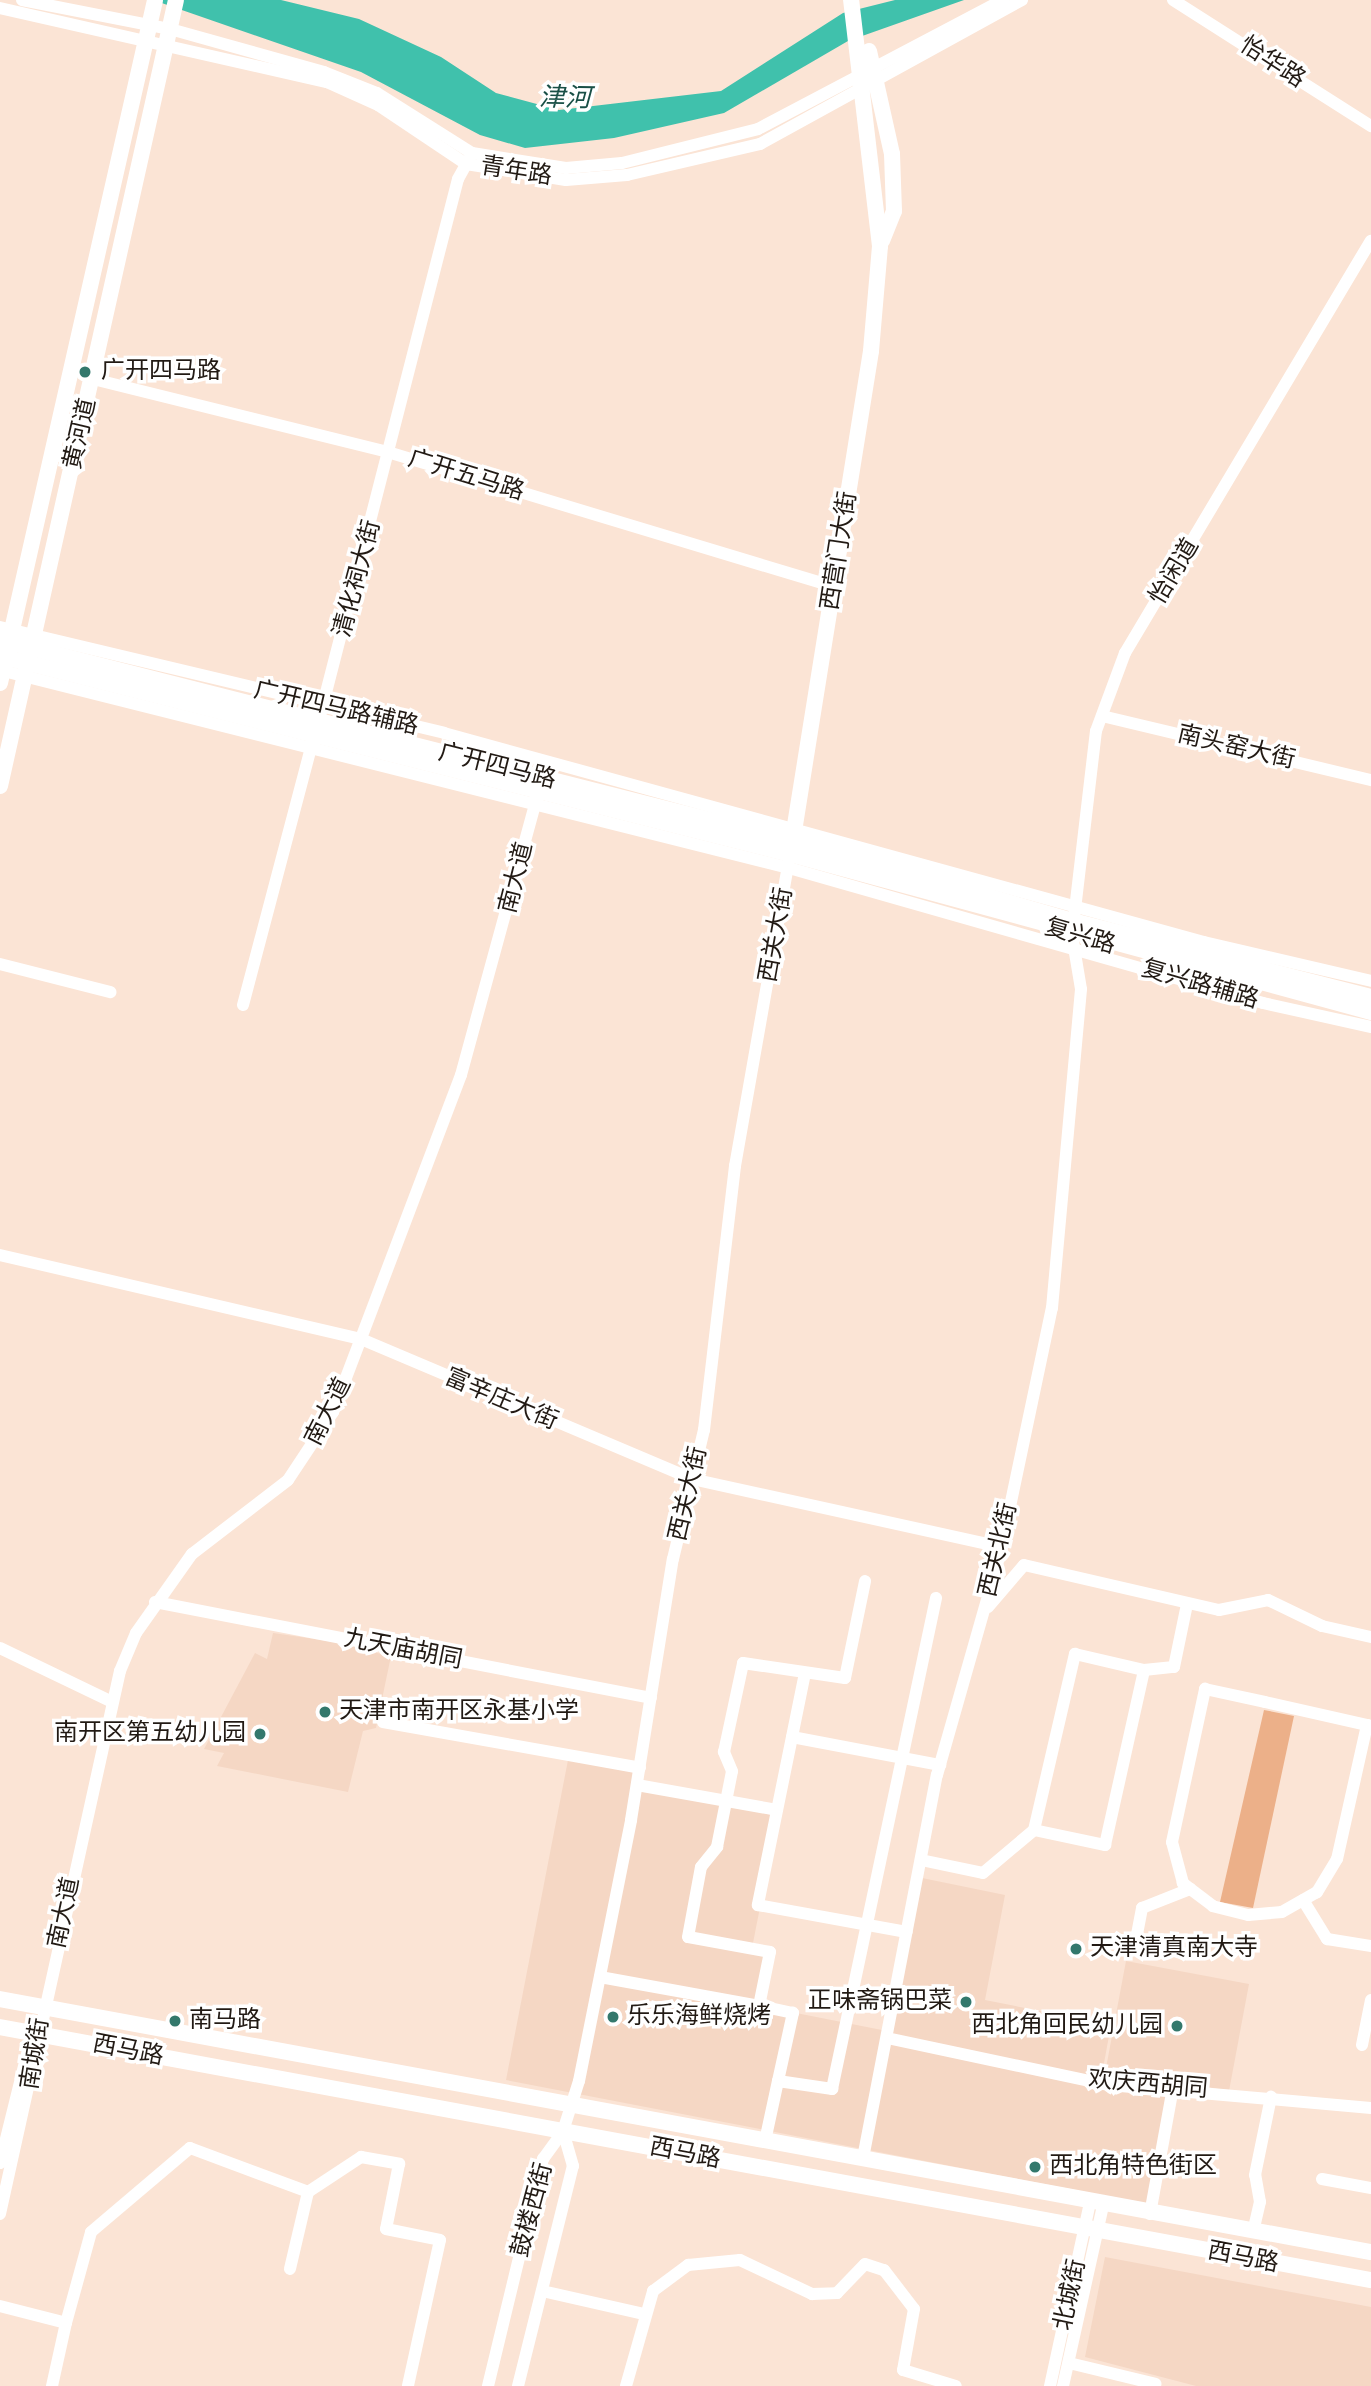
<!DOCTYPE html>
<html>
<head>
<meta charset="utf-8">
<style>
	body { margin:0 }
	#map { position:relative; width:1371px; height:2386px; overflow:hidden; background:#fbe4d5; font-family:Spectral,"Noto Sans SC",serif }
	div>[style] { position:absolute }
	.built>* { inset:0; background:#f5d7c4 }
	.green>* { inset:0; background:#ecb089 }
	.water>* { inset:0; background:#40c1ac }
	.minor>* { height:12px; margin:-6px; padding:0 6px; transform-origin:6px; border-radius:6px; background:#fff }
	.major>* { height:16px; margin:-8px; padding:0 8px; transform-origin:8px; border-radius:8px; background:#fff }
	.dots>* { width:19px; height:19px; translate:-50% -50%; box-sizing:border-box; border:4px solid #fff; border-radius:50% }
	span { translate:-50% -50%; white-space:nowrap; text-align:center; line-height:1.15; -webkit-text-stroke:7px #fff; paint-order:stroke }
	.street-label { font-size:24px; color:#221a14 }
	.poi-label { font-size:24px; color:#221a14 }
	.left { translate:0 -50%; text-align:left }
	.right { translate:-100% -50%; text-align:right }
	.water-label { font-size:26px; color:#194f46; font-style:italic }
</style>
</head>
<body>
<div id="map">
	<div class="built">
		<div style="clip-path:polygon(273px 1633px,377px 1648px,377px 1653px,391px 1656px,376px 1728px,363px 1731px,348px 1792px,217px 1766px,224px 1753px,204px 1749px,255px 1653px,267px 1659px)"></div>
		<div style="clip-path:polygon(568px 1760px,633px 1772px,655px 1792px,778px 1816px,753px 1943px,772px 1947px,761px 2006px,892px 2032px,922px 1878px,1005px 1895px,985px 2000px,1111px 2025px,1102px 2074px,1170px 2087px,1148px 2204px,506px 2080px)"></div>
		<div style="clip-path:polygon(1126px 1961px,1249px 1984px,1229px 2091px,1106px 2068px)"></div>
		<div style="clip-path:polygon(1105px 2257px,1371px 2307px,1371px 2386px,1196px 2386px,1085px 2357px)"></div>
	</div>
	<div class="green">
		<div style="clip-path:polygon(1264px 1710px,1294px 1716px,1253px 1908px,1220px 1902px)"></div>
	</div>
	<div class="water">
		<div style="clip-path:polygon(153px 0,281px 0,359px 19px,441px 57px,496px 93px,559px 110px,721px 91px,843px 13px,895px 0,964px 0,848px 41px,724px 113px,614px 138px,525px 148px,480px 135px,361px 72px)"></div>
	</div>
	<div class="minor">
		<div style="left:22px;top:0;width:151px;rotate:11.1deg"></div>
		<div style="left:170px;top:29px;width:160px;rotate:15.6deg"></div>
		<div style="left:324px;top:72px;width:57px;rotate:21.6deg"></div>
		<div style="left:377px;top:93px;width:112px;rotate:32.3deg"></div>
		<div style="left:472px;top:153px;width:95px;rotate:9.1deg"></div>
		<div style="left:566px;top:168px;width:56px;rotate:-5.1deg"></div>
		<div style="left:622px;top:163px;width:140px;rotate:-14deg"></div>
		<div style="left:758px;top:129px;width:277px;rotate:-27.8deg"></div>
		<div style="left:1173px;top:0;width:235px;rotate:32.5deg"></div>
		<div style="left:0;top:8px;width:335px;rotate:12.8deg"></div>
		<div style="left:327px;top:82px;width:56px;rotate:24.3deg"></div>
		<div style="left:378px;top:105px;width:106px;rotate:33.8deg"></div>
		<div style="left:466px;top:164px;width:101px;rotate:9.1deg"></div>
		<div style="left:566px;top:180px;width:61px;rotate:-4.7deg"></div>
		<div style="left:627px;top:175px;width:137px;rotate:-13.1deg"></div>
		<div style="left:760px;top:144px;width:299px;rotate:-28.8deg"></div>
		<div style="left:93px;top:379px;width:307px;rotate:13.9deg"></div>
		<div style="left:391px;top:453px;width:464px;rotate:16.8deg"></div>
		<div style="left:0;top:627px;width:456px;rotate:13.4deg"></div>
		<div style="left:444px;top:733px;width:788px;rotate:15.38deg"></div>
		<div style="left:1204px;top:942px;width:171px;rotate:13.1deg"></div>
		<div style="left:0;top:670px;width:813px;rotate:14.09deg"></div>
		<div style="left:789px;top:868px;width:493px;rotate:15.9deg"></div>
		<div style="left:1263px;top:1003px;width:111px;rotate:12.5deg"></div>
		<div style="left:320px;top:716px;width:554px;rotate:-75.59deg"></div>
		<div style="left:458px;top:179px;width:25px;rotate:-61deg"></div>
		<div style="left:1102px;top:716px;width:277px;rotate:13.4deg"></div>
		<div style="left:0;top:964px;width:114px;rotate:14.3deg"></div>
		<div style="left:243px;top:1005px;width:274px;rotate:-75.2deg"></div>
		<div style="left:0;top:1255px;width:371px;rotate:13.1deg"></div>
		<div style="left:361px;top:1339px;width:359px;rotate:22.9deg"></div>
		<div style="left:692px;top:1479px;width:317px;rotate:12.4deg"></div>
		<div style="left:155px;top:1602px;width:505px;rotate:10.95deg"></div>
		<div style="left:988px;top:1607px;width:55px;rotate:-49.4deg"></div>
		<div style="left:1024px;top:1565px;width:200px;rotate:13deg"></div>
		<div style="left:1219px;top:1610px;width:50px;rotate:-11.5deg"></div>
		<div style="left:1268px;top:1600px;width:60px;rotate:25.7deg"></div>
		<div style="left:1322px;top:1626px;width:50px;rotate:12.7deg"></div>
		<div style="left:0;top:1648px;width:122px;rotate:25.7deg"></div>
		<div style="left:805px;top:1673px;width:237px;rotate:101.5deg"></div>
		<div style="left:758px;top:1905px;width:151px;rotate:10.3deg"></div>
		<div style="left:383px;top:1722px;width:261px;rotate:10.1deg"></div>
		<div style="left:1367px;top:1725px;width:137px;rotate:102.6deg"></div>
		<div style="left:1337px;top:1859px;width:39px;rotate:121deg"></div>
		<div style="left:1317px;top:1892px;width:40px;rotate:150.3deg"></div>
		<div style="left:1282px;top:1912px;width:34px;rotate:175deg"></div>
		<div style="left:1248px;top:1915px;width:36px;rotate:-166deg"></div>
		<div style="left:1213px;top:1906px;width:38px;rotate:-143deg"></div>
		<div style="left:1183px;top:1883px;width:42px;rotate:-105deg"></div>
		<div style="left:1172px;top:1842px;width:157px;rotate:-77.8deg"></div>
		<div style="left:1205px;top:1689px;width:61px;rotate:12.2deg"></div>
		<div style="left:1265px;top:1702px;width:105px;rotate:12.7deg"></div>
		<div style="left:1367px;top:1725px;width:4px;rotate:14deg"></div>
		<div style="left:792px;top:1737px;width:151px;rotate:10.7deg"></div>
		<div style="left:637px;top:1785px;width:142px;rotate:10.1deg"></div>
		<div style="left:1034px;top:1830px;width:73px;rotate:11.9deg"></div>
		<div style="left:1105px;top:1845px;width:179px;rotate:-77.4deg"></div>
		<div style="left:921px;top:1860px;width:63px;rotate:11.8deg"></div>
		<div style="left:983px;top:1873px;width:67px;rotate:-40.1deg"></div>
		<div style="left:1034px;top:1830px;width:181px;rotate:-76.9deg"></div>
		<div style="left:1075px;top:1654px;width:71px;rotate:13.1deg"></div>
		<div style="left:1144px;top:1670px;width:30px;rotate:-6deg"></div>
		<div style="left:1174px;top:1667px;width:64px;rotate:-78.3deg"></div>
		<div style="left:1303px;top:1900px;width:46px;rotate:58.4deg"></div>
		<div style="left:1327px;top:1939px;width:45px;rotate:9deg"></div>
		<div style="left:1134px;top:1950px;width:43px;rotate:-79.2deg"></div>
		<div style="left:1142px;top:1908px;width:52px;rotate:-21.6deg"></div>
		<div style="left:600px;top:1977px;width:162px;rotate:10.3deg"></div>
		<div style="left:887px;top:2038px;width:227px;rotate:12deg"></div>
		<div style="left:1109px;top:2085px;width:263px;rotate:5deg"></div>
		<div style="left:1362px;top:2045px;width:46px;rotate:-78.7deg"></div>
		<div style="left:778px;top:2081px;width:70px;rotate:-77.6deg"></div>
		<div style="left:793px;top:2013px;width:35px;rotate:-168deg"></div>
		<div style="left:759px;top:2006px;width:55px;rotate:-78.5deg"></div>
		<div style="left:770px;top:1952px;width:83px;rotate:-169.6deg"></div>
		<div style="left:688px;top:1937px;width:71px;rotate:-79.5deg"></div>
		<div style="left:701px;top:1867px;width:26px;rotate:-51deg"></div>
		<div style="left:717px;top:1847px;width:77px;rotate:-78.8deg"></div>
		<div style="left:732px;top:1771px;width:21px;rotate:-113deg"></div>
		<div style="left:724px;top:1752px;width:91px;rotate:-77.9deg"></div>
		<div style="left:743px;top:1663px;width:103px;rotate:8.4deg"></div>
		<div style="left:845px;top:1678px;width:99px;rotate:-78.3deg"></div>
		<div style="left:765px;top:2141px;width:61px;rotate:-77.8deg"></div>
		<div style="left:778px;top:2081px;width:55px;rotate:8.4deg"></div>
		<div style="left:832px;top:2089px;width:502px;rotate:-78.04deg"></div>
		<div style="left:863px;top:2158px;width:390px;rotate:-79.1deg"></div>
		<div style="left:937px;top:1775px;width:230px;rotate:-74.1deg"></div>
		<div style="left:1000px;top:1554px;width:251px;rotate:-78.1deg"></div>
		<div style="left:1052px;top:1308px;width:320px;rotate:-84.8deg"></div>
		<div style="left:1081px;top:989px;width:55px;rotate:-99.5deg"></div>
		<div style="left:1072px;top:935px;width:205px;rotate:-83.3deg"></div>
		<div style="left:1096px;top:731px;width:83px;rotate:-69.6deg"></div>
		<div style="left:1125px;top:653px;width:480px;rotate:-59.2deg"></div>
		<div style="left:0;top:2163px;width:141px;rotate:-76.1deg"></div>
		<div style="left:1322px;top:2179px;width:50px;rotate:10.4deg"></div>
		<div style="left:308px;top:2192px;width:64px;rotate:-33.4deg"></div>
		<div style="left:361px;top:2157px;width:39px;rotate:10deg"></div>
		<div style="left:399px;top:2164px;width:66px;rotate:101.3deg"></div>
		<div style="left:386px;top:2229px;width:55px;rotate:11.5deg"></div>
		<div style="left:440px;top:2240px;width:149px;rotate:102.4deg"></div>
		<div style="left:0;top:2214px;width:556px;rotate:-77.54deg"></div>
		<div style="left:120px;top:1671px;width:41px;rotate:-67.2deg"></div>
		<div style="left:136px;top:1633px;width:97px;rotate:-54.7deg"></div>
		<div style="left:192px;top:1554px;width:121px;rotate:-37.6deg"></div>
		<div style="left:288px;top:1480px;width:82px;rotate:-56.5deg"></div>
		<div style="left:333px;top:1412px;width:360px;rotate:-69.2deg"></div>
		<div style="left:461px;top:1075px;width:321px;rotate:-74.7deg"></div>
		<div style="left:1150px;top:2214px;width:129px;rotate:-79.7deg"></div>
		<div style="left:1253px;top:2232px;width:31px;rotate:-77deg"></div>
		<div style="left:1260px;top:2202px;width:27px;rotate:-100deg"></div>
		<div style="left:1255px;top:2175px;width:80px;rotate:-78.4deg"></div>
		<div style="left:542px;top:2291px;width:105px;rotate:12.7deg"></div>
		<div style="left:0;top:2306px;width:68px;rotate:14.4deg"></div>
		<div style="left:66px;top:2323px;width:94px;rotate:-74.6deg"></div>
		<div style="left:91px;top:2232px;width:130px;rotate:-40.3deg"></div>
		<div style="left:190px;top:2148px;width:126px;rotate:20.4deg"></div>
		<div style="left:308px;top:2192px;width:79px;rotate:103.2deg"></div>
		<div style="left:1069px;top:2363px;width:89px;rotate:13.6deg"></div>
		<div style="left:52px;top:2386px;width:65px;rotate:-77.5deg"></div>
		<div style="left:488px;top:2386px;width:234px;rotate:-76.4deg"></div>
		<div style="left:543px;top:2159px;width:34px;rotate:-54deg"></div>
		<div style="left:563px;top:2131px;width:52px;rotate:-72.3deg"></div>
		<div style="left:579px;top:2081px;width:266px;rotate:-78.7deg"></div>
		<div style="left:631px;top:1820px;width:264px;rotate:-80.9deg"></div>
		<div style="left:673px;top:1559px;width:133px;rotate:-76.5deg"></div>
		<div style="left:704px;top:1430px;width:266px;rotate:-83.3deg"></div>
		<div style="left:735px;top:1166px;width:317px;rotate:-80deg"></div>
		<div style="left:518px;top:2386px;width:227px;rotate:-76deg"></div>
		<div style="left:573px;top:2166px;width:36px;rotate:-106deg"></div>
		<div style="left:626px;top:2386px;width:99px;rotate:-74.1deg"></div>
		<div style="left:653px;top:2291px;width:44px;rotate:-36.6deg"></div>
		<div style="left:688px;top:2265px;width:52px;rotate:-5.5deg"></div>
		<div style="left:740px;top:2260px;width:80px;rotate:25.3deg"></div>
		<div style="left:812px;top:2294px;width:25px;rotate:-2deg"></div>
		<div style="left:837px;top:2293px;width:40px;rotate:-46deg"></div>
		<div style="left:865px;top:2264px;width:20px;rotate:18deg"></div>
		<div style="left:884px;top:2270px;width:49px;rotate:52.4deg"></div>
		<div style="left:914px;top:2309px;width:62px;rotate:100.2deg"></div>
		<div style="left:903px;top:2370px;width:55px;rotate:16.8deg"></div>
		<div style="left:1050px;top:2386px;width:187px;rotate:-77.7deg"></div>
		<div style="left:1063px;top:2386px;width:185px;rotate:-77.5deg"></div>
	</div>
	<div class="major">
		<div style="left:869px;top:51px;width:106px;rotate:77.4deg"></div>
		<div style="left:892px;top:154px;width:57px;rotate:88deg"></div>
		<div style="left:894px;top:211px;width:32px;rotate:112deg"></div>
		<div style="left:0;top:640px;width:846px;rotate:14.23deg"></div>
		<div style="left:820px;top:848px;width:263px;rotate:16.1deg"></div>
		<div style="left:1073px;top:921px;width:308px;rotate:14.3deg"></div>
		<div style="left:0;top:656px;width:814px;rotate:14.07deg"></div>
		<div style="left:790px;top:854px;width:602px;rotate:15.21deg"></div>
		<div style="left:0;top:683px;width:700px;rotate:-77.21deg"></div>
		<div style="left:0;top:786px;width:805px;rotate:-77.38deg"></div>
		<div style="left:791px;top:850px;width:505px;rotate:-80.89deg"></div>
		<div style="left:871px;top:351px;width:105px;rotate:-85.1deg"></div>
		<div style="left:880px;top:246px;width:248px;rotate:-96.7deg"></div>
		<div style="left:0;top:1999px;width:1394px;rotate:10.46deg"></div>
		<div style="left:0;top:2027px;width:1394px;rotate:10.46deg"></div>
	</div>
	<div class="dots">
		<div style="left:85px;top:372px;background:#33786c"></div>
		<div style="left:325px;top:1712px;background:#33786c"></div>
		<div style="left:260px;top:1734px;background:#33786c"></div>
		<div style="left:1076px;top:1949px;background:#33786c"></div>
		<div style="left:966px;top:2002px;background:#33786c"></div>
		<div style="left:613px;top:2017px;background:#33786c"></div>
		<div style="left:175px;top:2021px;background:#33786c"></div>
		<div style="left:1177px;top:2026px;background:#33786c"></div>
		<div style="left:1035px;top:2167px;background:#33786c"></div>
	</div>
	<div class="street-label">
		<span style="left:1272px;top:63px;rotate:33deg">怡华路</span>
		<span style="left:516px;top:172px;rotate:9deg">青年路</span>
		<span style="left:81px;top:434px;rotate:-77deg">黄河道</span>
		<span style="left:466px;top:476px;rotate:17deg">广开五马路</span>
		<span style="left:840px;top:551px;rotate:-81deg">西营门大街</span>
		<span style="left:1175px;top:572px;rotate:-59deg">怡闲道</span>
		<span style="left:358px;top:579px;rotate:-75deg">清化祠大街</span>
		<span style="left:336px;top:709px;rotate:13deg">广开四马路辅路</span>
		<span style="left:1236px;top:748px;rotate:13deg">南头窑大街</span>
		<span style="left:497px;top:767px;rotate:14deg">广开四马路</span>
		<span style="left:517px;top:878px;rotate:-76deg">南大道</span>
		<span style="left:777px;top:935px;rotate:-80deg">西关大街</span>
		<span style="left:1080px;top:937px;rotate:16deg">复兴路</span>
		<span style="left:1200px;top:985px;rotate:16deg">复兴路辅路</span>
		<span style="left:501px;top:1400px;rotate:23deg">富辛庄大街</span>
		<span style="left:329px;top:1412px;rotate:-63deg">南大道</span>
		<span style="left:689px;top:1494px;rotate:-77deg">西关大街</span>
		<span style="left:999px;top:1550px;rotate:-77deg">西关北街</span>
		<span style="left:403px;top:1650px;rotate:11deg">九天庙胡同</span>
		<span style="left:65px;top:1913px;rotate:-78deg">南大道</span>
		<span style="left:128px;top:2051px;rotate:11deg">西马路</span>
		<span style="left:36px;top:2054px;rotate:-81deg">南城街</span>
		<span style="left:1148px;top:2085px;rotate:5deg">欢庆西胡同</span>
		<span style="left:685px;top:2154px;rotate:11deg">西马路</span>
		<span style="left:533px;top:2210px;rotate:-75deg">鼓楼西街</span>
		<span style="left:1243px;top:2258px;rotate:11deg">西马路</span>
		<span style="left:1071px;top:2295px;rotate:-78deg">北城街</span>
	</div>
	<div class="poi-label">
		<span class="left" style="left:101px;top:372px">广开四马路</span>
		<span class="left" style="left:339px;top:1712px">天津市南开区永基小学</span>
		<span class="right" style="left:246px;top:1734px">南开区第五幼儿园</span>
		<span class="left" style="left:1090px;top:1949px">天津清真南大寺</span>
		<span class="right" style="left:952px;top:2002px">正味斋锅巴菜</span>
		<span class="left" style="left:627px;top:2017px">乐乐海鲜烧烤</span>
		<span class="left" style="left:189px;top:2021px">南马路</span>
		<span class="right" style="left:1163px;top:2026px">西北角回民幼儿园</span>
		<span class="left" style="left:1049px;top:2167px">西北角特色街区</span>
	</div>
	<div class="water-label">
		<span style="left:565px;top:99px;rotate:1deg">津河</span>
	</div>
</div>
</body>
</html>
